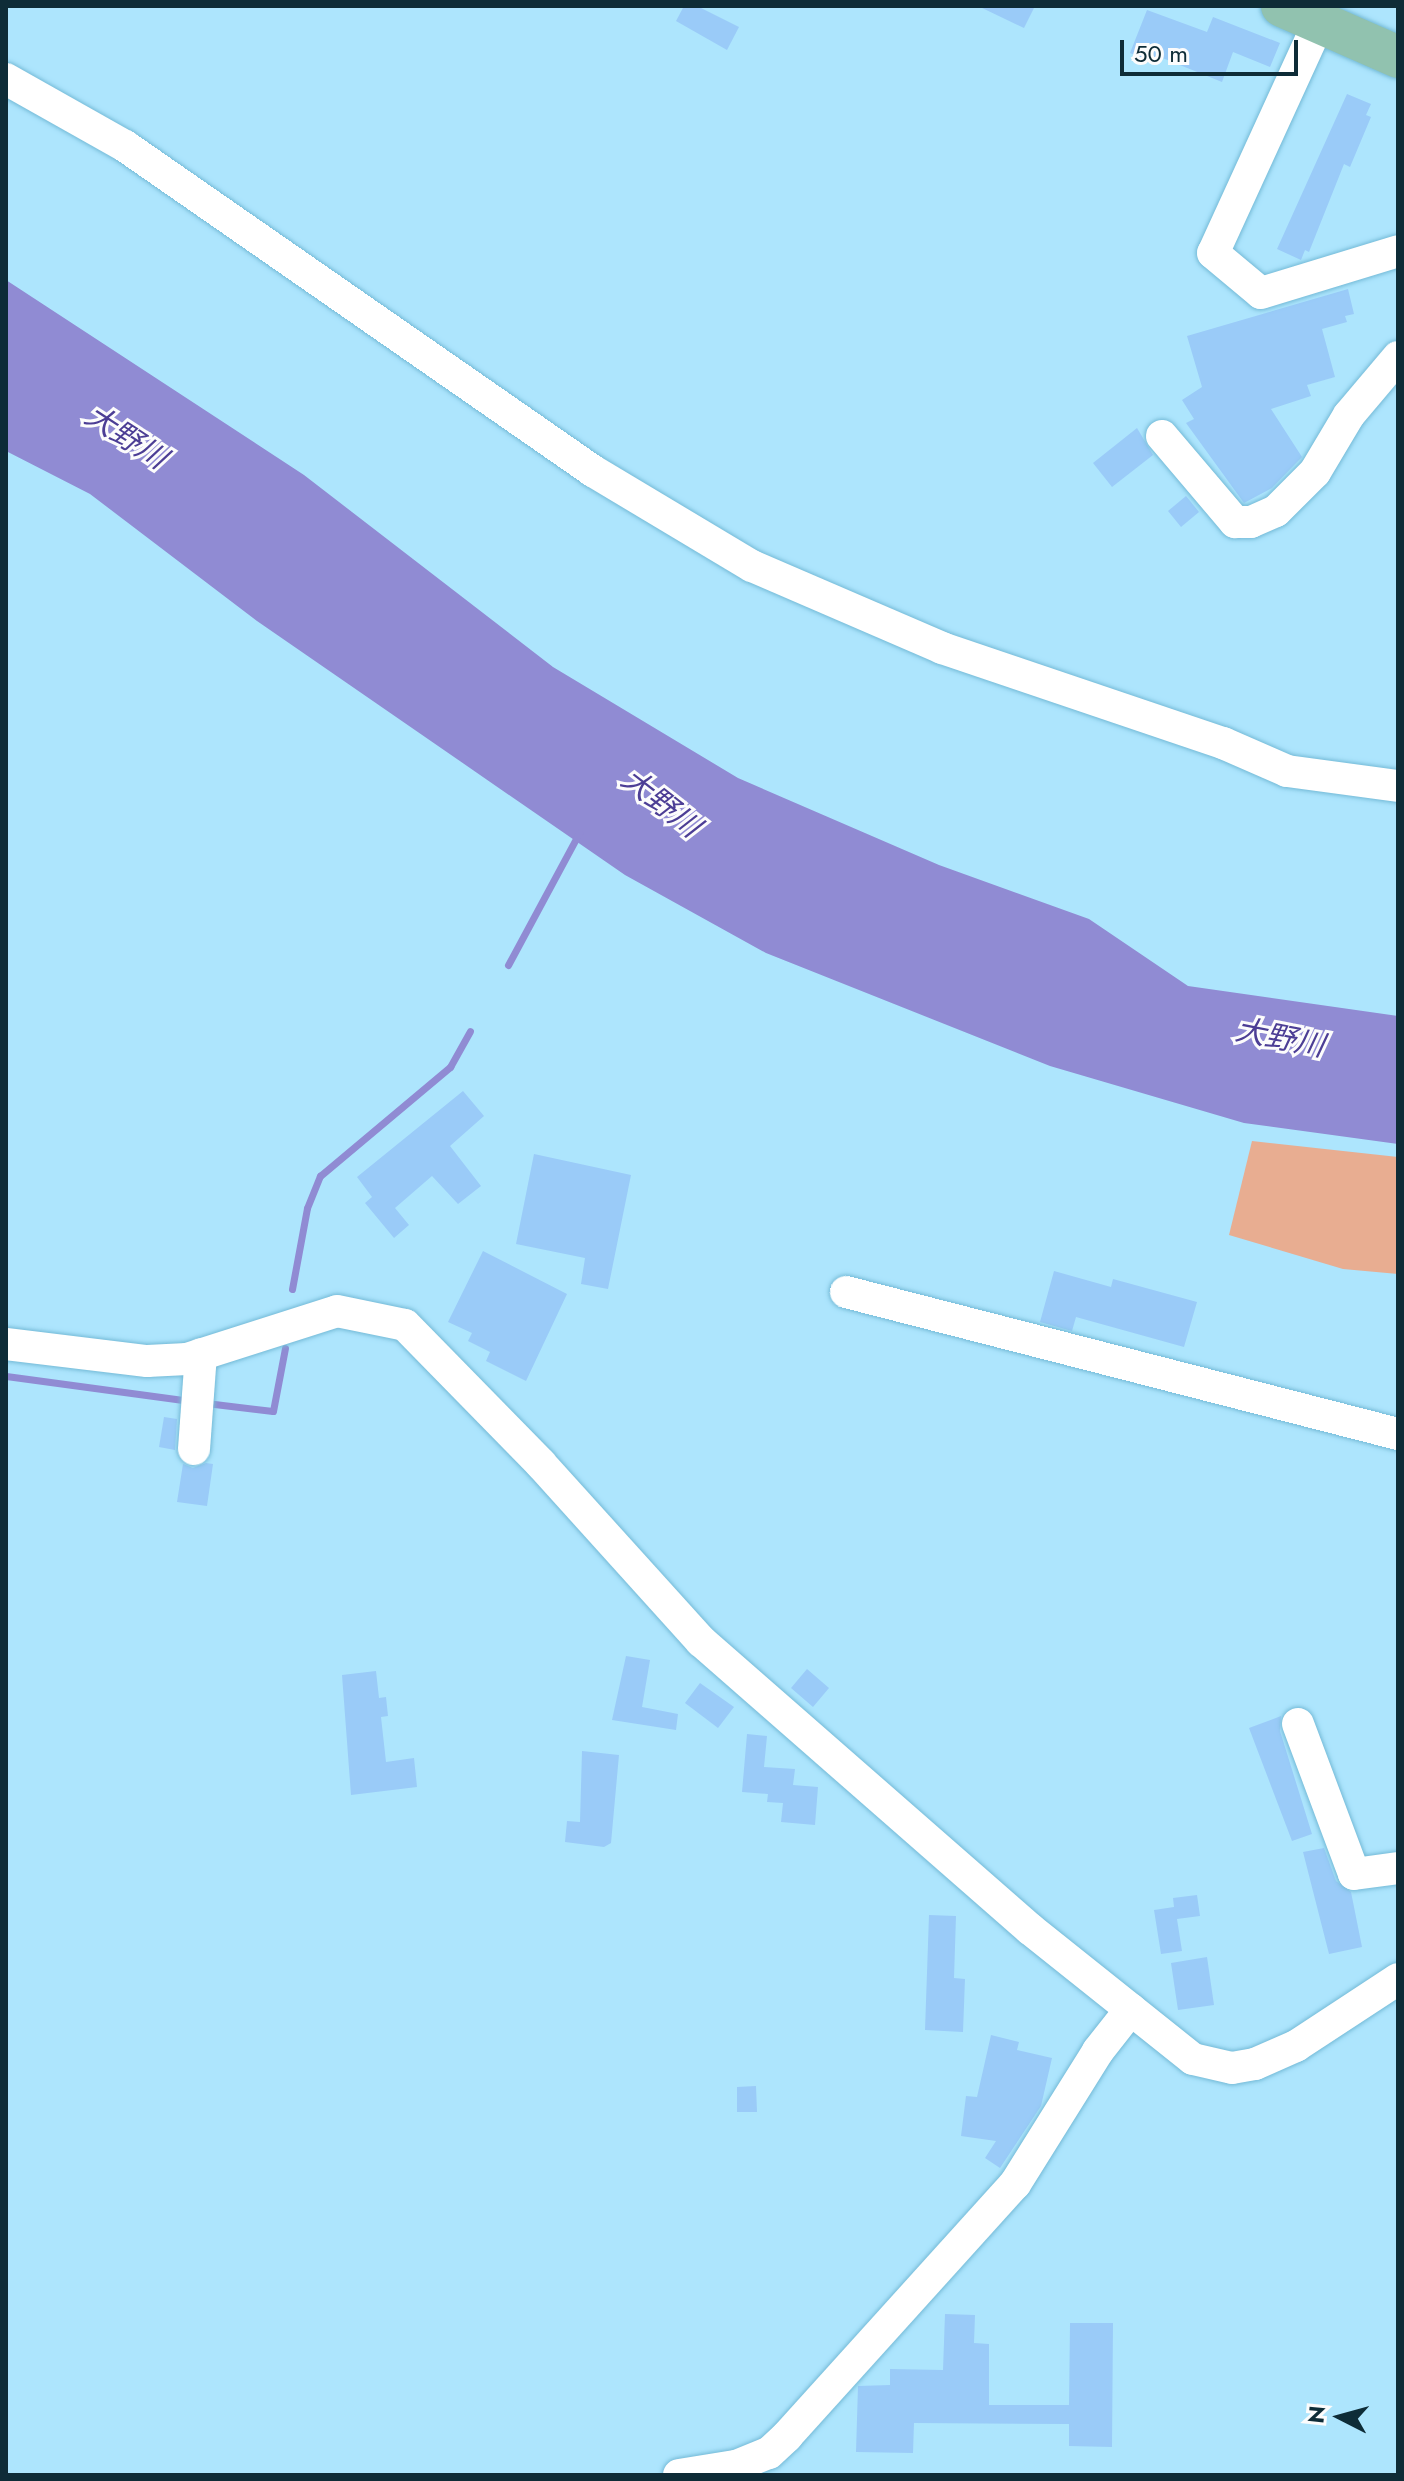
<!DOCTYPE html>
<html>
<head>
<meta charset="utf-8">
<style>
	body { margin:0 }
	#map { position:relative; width:1404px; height:2481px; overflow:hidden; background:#ade5fd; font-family:Jost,"Noto Sans JP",sans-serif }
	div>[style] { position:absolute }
	.green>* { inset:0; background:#e8ad91 }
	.water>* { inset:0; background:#908bd3 }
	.stream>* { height:7px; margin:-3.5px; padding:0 3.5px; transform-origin:3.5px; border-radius:3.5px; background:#908bd3 }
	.building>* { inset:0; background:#9acbf8 }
	.roads { filter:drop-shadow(0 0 2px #74bad7) drop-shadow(0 0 2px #74bad7) }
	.minor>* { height:32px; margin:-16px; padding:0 16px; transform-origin:16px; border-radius:16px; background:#fff }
	.major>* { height:42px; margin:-21px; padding:0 21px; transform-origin:21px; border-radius:21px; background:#91c2af }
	span { translate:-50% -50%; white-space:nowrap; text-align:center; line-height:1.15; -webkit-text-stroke:6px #fcfcfc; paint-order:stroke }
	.water-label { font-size:30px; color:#4c3e95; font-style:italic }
	.frame { position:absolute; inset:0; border:8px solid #0e2c37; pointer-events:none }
	.north { position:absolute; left:1300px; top:2377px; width:80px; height:80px; -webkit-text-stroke:6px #fcfcfc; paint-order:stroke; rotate:276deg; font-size:22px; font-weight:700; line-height:32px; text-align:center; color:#0e2c37 }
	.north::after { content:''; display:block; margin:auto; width:28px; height:36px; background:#0e2c37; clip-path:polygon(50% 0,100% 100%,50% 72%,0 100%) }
	.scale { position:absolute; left:1120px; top:40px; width:178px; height:36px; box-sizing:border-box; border:4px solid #0e2c37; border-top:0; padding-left:10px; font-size:24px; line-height:28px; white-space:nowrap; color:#0e2c37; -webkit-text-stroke:6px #fcfcfc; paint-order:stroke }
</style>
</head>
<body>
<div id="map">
	<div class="green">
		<div style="clip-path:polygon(1252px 1141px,1398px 1157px,1398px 1274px,1343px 1269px,1229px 1235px)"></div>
	</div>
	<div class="water">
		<div style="clip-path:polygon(6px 280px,304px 475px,553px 667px,738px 778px,939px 865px,1089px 919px,1188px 986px,1398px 1016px,1398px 1144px,1244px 1123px,1050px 1066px,766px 953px,625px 875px,257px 621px,90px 494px,6px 451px)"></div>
	</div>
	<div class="stream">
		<div style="left:508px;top:965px;width:150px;rotate:-61.7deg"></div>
		<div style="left:292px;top:1289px;width:82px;rotate:-79.5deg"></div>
		<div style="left:307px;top:1208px;width:35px;rotate:-68deg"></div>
		<div style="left:320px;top:1176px;width:170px;rotate:-40deg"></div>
		<div style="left:450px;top:1067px;width:41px;rotate:-60.9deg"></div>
		<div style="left:6px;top:1376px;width:186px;rotate:7.7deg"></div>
		<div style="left:206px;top:1403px;width:67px;rotate:6.8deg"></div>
		<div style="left:273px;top:1411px;width:64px;rotate:-79.2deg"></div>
	</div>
	<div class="building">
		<div style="clip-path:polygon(684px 6px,697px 6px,739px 27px,727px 50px,676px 21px)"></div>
		<div style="clip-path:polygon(978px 6px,1035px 6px,1024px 28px)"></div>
		<div style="clip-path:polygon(1147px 10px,1207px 32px,1213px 17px,1280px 43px,1270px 67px,1233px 52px,1222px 82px,1160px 57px,1157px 64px,1130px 53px)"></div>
		<div style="clip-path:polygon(1347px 94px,1371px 104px,1366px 115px,1371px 117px,1350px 167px,1344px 164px,1309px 252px,1305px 250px,1301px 260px,1277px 249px)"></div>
		<div style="clip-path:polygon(1348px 289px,1354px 314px,1345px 316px,1347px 322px,1322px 329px,1335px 377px,1307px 385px,1311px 396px,1271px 409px,1302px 457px,1272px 488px,1244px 503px,1186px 423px,1194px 419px,1182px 400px,1202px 387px,1187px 336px)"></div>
		<div style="clip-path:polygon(1137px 428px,1153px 455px,1112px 487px,1093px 463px)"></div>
		<div style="clip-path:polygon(1186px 496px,1199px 512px,1181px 527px,1168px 511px)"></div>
		<div style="clip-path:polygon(463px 1091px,484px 1116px,450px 1146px,481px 1186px,458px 1204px,432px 1176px,395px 1208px,409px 1225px,394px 1238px,365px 1203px,372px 1197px,357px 1177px)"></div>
		<div style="clip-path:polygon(534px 1154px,631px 1175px,608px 1289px,581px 1284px,585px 1258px,516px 1244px)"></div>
		<div style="clip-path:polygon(483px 1251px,567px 1294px,526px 1381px,486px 1361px,490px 1352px,468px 1341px,472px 1333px,448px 1322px)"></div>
		<div style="clip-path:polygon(1054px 1271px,1111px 1287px,1113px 1279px,1197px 1302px,1184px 1347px,1076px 1317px,1072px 1331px,1040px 1322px)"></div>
		<div style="clip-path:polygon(164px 1417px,177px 1419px,175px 1450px,159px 1447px)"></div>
		<div style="clip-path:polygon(206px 1463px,213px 1464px,207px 1506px,177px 1502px,183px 1464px,193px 1468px)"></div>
		<div style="clip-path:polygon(626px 1656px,650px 1660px,642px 1707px,678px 1714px,676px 1730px,612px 1720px)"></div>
		<div style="clip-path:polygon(807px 1669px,829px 1688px,813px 1707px,791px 1688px)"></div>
		<div style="clip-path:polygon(376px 1671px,379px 1698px,386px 1697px,388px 1716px,381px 1717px,386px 1762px,414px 1758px,417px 1787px,351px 1795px,342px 1675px)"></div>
		<div style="clip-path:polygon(700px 1683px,734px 1707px,718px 1728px,685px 1703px)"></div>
		<div style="clip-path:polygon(1281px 1716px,1280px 1731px,1312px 1834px,1292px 1841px,1249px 1728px)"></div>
		<div style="clip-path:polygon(747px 1734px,767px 1736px,764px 1767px,795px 1769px,793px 1785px,818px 1787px,815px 1825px,781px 1822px,783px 1803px,767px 1802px,768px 1794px,742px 1792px)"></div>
		<div style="clip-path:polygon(582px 1751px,619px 1755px,611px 1843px,604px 1847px,565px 1842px,567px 1821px,580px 1822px)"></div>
		<div style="clip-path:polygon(1324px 1848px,1336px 1881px,1351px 1892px,1362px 1947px,1329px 1954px,1303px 1852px)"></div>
		<div style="clip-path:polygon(1197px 1895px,1200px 1916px,1177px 1919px,1182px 1951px,1161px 1954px,1154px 1910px,1174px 1907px,1173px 1898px)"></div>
		<div style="clip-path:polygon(929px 1915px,956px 1916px,954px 1978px,965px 1979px,963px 2032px,925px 2030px)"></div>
		<div style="clip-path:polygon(1207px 1957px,1214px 2005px,1178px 2010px,1171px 1963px)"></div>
		<div style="clip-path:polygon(991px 2035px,1019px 2042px,1017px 2050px,1052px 2058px,1041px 2106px,1000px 2168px,985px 2158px,996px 2141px,961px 2136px,966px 2096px,977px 2097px)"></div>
		<div style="clip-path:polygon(756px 2086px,757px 2112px,737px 2112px,737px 2087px)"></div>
		<div style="clip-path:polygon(945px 2314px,975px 2315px,974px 2343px,989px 2344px,989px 2405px,1069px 2405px,1070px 2323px,1113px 2323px,1112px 2447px,1069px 2446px,1069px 2424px,914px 2423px,913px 2453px,856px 2452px,858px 2386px,890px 2385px,890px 2369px,943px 2370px)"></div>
	</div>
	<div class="roads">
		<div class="minor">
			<div style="left:1319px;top:22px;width:254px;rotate:114.6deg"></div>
			<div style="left:1213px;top:253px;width:62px;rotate:39.8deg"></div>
			<div style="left:1261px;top:293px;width:143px;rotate:-17deg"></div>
			<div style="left:6px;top:79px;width:137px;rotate:29.4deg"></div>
			<div style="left:125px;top:146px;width:570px;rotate:34.78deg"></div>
			<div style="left:593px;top:471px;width:185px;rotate:30.9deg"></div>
			<div style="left:752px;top:566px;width:207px;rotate:23.3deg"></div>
			<div style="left:942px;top:648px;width:297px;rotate:18.7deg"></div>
			<div style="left:1223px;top:743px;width:70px;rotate:23.6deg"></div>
			<div style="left:1287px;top:771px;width:112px;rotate:7.7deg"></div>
			<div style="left:1162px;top:436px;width:113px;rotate:49.7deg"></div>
			<div style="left:1235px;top:522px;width:16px"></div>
			<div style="left:1251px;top:522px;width:27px;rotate:-24deg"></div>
			<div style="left:1276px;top:511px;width:55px;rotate:-45deg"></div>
			<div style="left:1315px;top:472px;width:66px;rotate:-59.2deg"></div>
			<div style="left:1349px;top:415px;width:76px;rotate:-49.8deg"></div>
			<div style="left:846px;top:1292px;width:570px;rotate:14.43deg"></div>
			<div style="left:6px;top:1344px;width:142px;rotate:6.9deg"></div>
			<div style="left:147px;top:1361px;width:40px;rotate:-2.9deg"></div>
			<div style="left:187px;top:1359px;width:157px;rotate:-17.7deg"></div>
			<div style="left:337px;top:1311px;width:69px;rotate:11.6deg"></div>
			<div style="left:405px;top:1325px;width:194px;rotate:45.6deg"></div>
			<div style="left:541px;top:1464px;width:239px;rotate:47.9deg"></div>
			<div style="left:701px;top:1641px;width:437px;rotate:41.2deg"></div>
			<div style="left:1030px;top:1929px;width:208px;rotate:38.6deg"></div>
			<div style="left:1193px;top:2059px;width:40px;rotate:13deg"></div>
			<div style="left:1232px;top:2068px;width:23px;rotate:-10deg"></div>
			<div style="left:1255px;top:2064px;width:45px;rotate:-23.7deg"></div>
			<div style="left:1296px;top:2046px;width:122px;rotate:-33.3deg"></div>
			<div style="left:194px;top:1449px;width:95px;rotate:-85.8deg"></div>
			<div style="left:1298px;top:1724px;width:160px;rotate:69.5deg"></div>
			<div style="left:1354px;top:1874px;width:44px;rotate:-7.8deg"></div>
			<div style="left:679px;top:2475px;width:58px;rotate:-9deg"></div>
			<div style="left:736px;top:2466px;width:35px;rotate:-22deg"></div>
			<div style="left:769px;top:2453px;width:25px;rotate:-43deg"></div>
			<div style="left:787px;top:2436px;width:340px;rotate:-47.9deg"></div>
			<div style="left:1015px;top:2184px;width:157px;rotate:-58deg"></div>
			<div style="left:1098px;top:2051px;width:53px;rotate:-51.8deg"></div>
		</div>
		<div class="major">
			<div style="left:1282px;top:6px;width:127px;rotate:23.7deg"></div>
		</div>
	</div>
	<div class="water-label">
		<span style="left:126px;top:437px;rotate:33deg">大野川</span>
		<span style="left:661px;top:803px;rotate:38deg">大野川</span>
		<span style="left:1280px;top:1038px;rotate:11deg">大野川</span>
	</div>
	<div class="frame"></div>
	<div class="north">N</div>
	<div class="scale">50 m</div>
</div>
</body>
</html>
